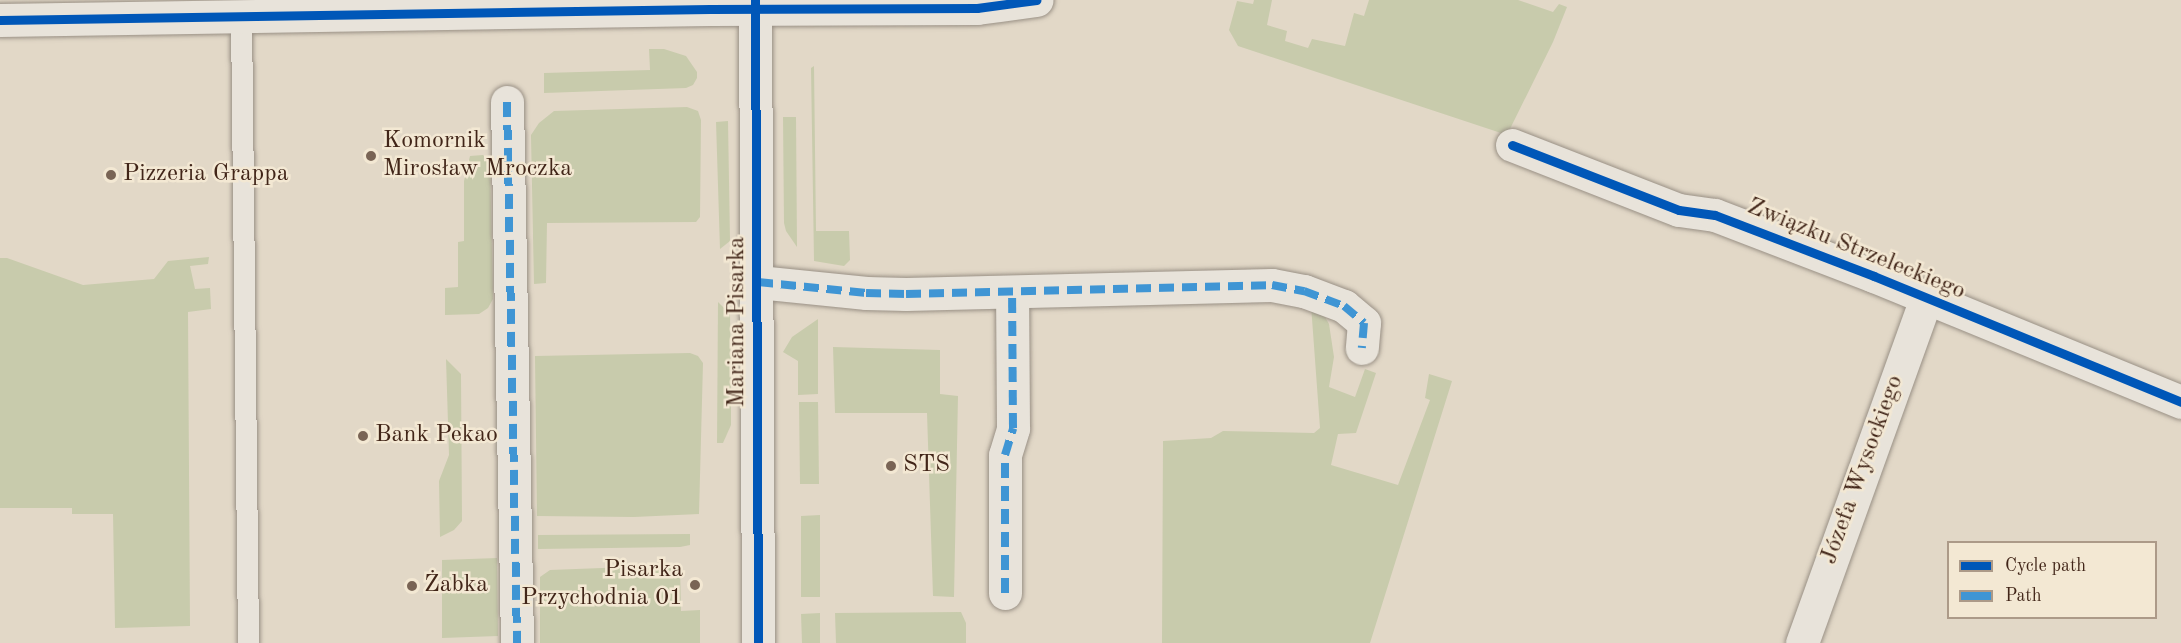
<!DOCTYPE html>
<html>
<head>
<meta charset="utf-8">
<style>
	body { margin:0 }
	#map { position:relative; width:2181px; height:643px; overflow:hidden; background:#e2d8c7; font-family:"Old Standard TT",serif }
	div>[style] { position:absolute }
	.green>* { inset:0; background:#c8cbac }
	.roads { filter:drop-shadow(0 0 2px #999085) drop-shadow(0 0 2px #999085) }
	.lane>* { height:21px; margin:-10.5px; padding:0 10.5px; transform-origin:10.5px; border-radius:10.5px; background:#e8e3da }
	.street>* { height:33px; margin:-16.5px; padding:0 16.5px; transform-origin:16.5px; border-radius:16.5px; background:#e8e3da }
	.quiet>* { height:8px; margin-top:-4px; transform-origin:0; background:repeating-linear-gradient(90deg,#3f95d4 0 15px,transparent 0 23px) }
	.cycleway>* { height:9px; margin:-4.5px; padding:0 4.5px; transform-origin:4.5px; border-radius:4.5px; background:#0057b8 }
	.dots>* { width:16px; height:16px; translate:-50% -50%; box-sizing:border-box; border:3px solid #f3e8d3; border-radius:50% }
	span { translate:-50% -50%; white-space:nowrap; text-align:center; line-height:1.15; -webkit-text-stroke:5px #f3e8d3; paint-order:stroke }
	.poi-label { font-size:24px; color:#412518 }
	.left { translate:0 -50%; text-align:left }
	.right { translate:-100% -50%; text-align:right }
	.street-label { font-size:24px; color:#412518 }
	.legend { position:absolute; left:1947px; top:541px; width:210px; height:78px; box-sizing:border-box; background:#f3e8d3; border:2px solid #ac9a88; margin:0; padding:8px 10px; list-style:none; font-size:18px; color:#412518 }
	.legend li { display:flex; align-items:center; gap:12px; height:30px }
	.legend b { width:30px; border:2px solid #ac9a88 }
</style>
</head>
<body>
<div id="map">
	<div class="green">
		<div style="clip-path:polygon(1254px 0,1272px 0,1267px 25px,1287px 31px,1285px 41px,1308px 48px,1312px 39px,1345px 46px,1354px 13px,1364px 16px,1369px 0,1518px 0,1553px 12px,1559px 4px,1567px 7px,1553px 42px,1507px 135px,1238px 46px,1229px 30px,1237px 1px,1253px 4px)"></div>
		<div style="clip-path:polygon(649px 49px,664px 49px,686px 56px,697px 72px,697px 78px,693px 85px,686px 88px,544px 93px,544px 73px,650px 70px)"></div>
		<div style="clip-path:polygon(814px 66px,816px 231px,849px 231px,850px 260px,844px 266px,814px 261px,811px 68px)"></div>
		<div style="clip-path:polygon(687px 107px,698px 111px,701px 120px,700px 217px,696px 222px,547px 223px,546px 283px,534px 284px,531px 135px,539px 123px,554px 111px)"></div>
		<div style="clip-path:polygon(783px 117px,796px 117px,797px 247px,786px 231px,784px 223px)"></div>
		<div style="clip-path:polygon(728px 121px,730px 241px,720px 249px,716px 122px)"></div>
		<div style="clip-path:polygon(483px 155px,490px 161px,493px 299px,488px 308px,479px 314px,445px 315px,445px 288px,458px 287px,458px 242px,464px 241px,464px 181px,470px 156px)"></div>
		<div style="clip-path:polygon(209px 257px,208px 264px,190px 266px,195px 289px,210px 288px,211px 309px,188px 312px,190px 626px,115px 628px,113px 514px,72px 514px,72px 508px,0 508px,0 258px,7px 258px,83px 285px,154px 279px,168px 261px)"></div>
		<div style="clip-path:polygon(718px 302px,730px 314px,731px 371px,731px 425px,723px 443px,717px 443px)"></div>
		<div style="clip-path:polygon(1311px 305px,1321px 310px,1329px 324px,1334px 357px,1329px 387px,1355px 397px,1365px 369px,1376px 373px,1356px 433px,1338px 434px,1331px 465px,1398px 485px,1430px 400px,1425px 398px,1429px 374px,1452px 381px,1370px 643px,1162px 643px,1163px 441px,1211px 438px,1223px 431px,1314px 433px,1320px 428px)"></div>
		<div style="clip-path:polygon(818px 319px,818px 394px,798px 395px,798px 361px,783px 352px,792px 337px)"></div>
		<div style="clip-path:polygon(833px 347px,940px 350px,940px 394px,958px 396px,954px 597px,933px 596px,927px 413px,835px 413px)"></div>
		<div style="clip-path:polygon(690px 353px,698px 356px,703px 363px,699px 514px,634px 517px,537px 516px,535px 356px)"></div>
		<div style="clip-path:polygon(446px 359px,461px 374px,462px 521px,454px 530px,440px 537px,439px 481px,449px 455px)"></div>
		<div style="clip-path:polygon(799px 402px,818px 402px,819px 484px,800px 484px)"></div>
		<div style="clip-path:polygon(820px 515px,820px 597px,801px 597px,801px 516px)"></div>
		<div style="clip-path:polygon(690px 534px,690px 545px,680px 547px,538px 549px,538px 535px)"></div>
		<div style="clip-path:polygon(497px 558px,498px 636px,442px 638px,442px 560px)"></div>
		<div style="clip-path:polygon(680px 565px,681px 611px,700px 610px,700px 643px,540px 643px,540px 577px,550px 570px)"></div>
		<div style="clip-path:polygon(961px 612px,966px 623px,966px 643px,836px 643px,835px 613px)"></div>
		<div style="clip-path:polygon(820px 613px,820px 643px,802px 643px,801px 614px)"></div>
	</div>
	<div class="roads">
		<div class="lane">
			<div style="left:241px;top:15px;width:628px;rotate:89.36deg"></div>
		</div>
		<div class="street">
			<div style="left:755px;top:0;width:643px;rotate:89.73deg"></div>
			<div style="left:0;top:20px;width:710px;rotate:-0.89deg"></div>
			<div style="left:710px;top:9px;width:267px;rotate:-0.2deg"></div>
			<div style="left:977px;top:8px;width:60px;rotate:-7.7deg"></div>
			<div style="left:507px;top:102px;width:541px;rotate:88.94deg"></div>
			<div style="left:1512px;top:145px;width:179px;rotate:21.3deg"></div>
			<div style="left:1679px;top:210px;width:36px;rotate:8deg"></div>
			<div style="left:1715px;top:215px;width:170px;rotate:21deg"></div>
			<div style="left:1874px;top:276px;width:332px;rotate:22.3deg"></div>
			<div style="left:758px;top:282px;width:109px;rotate:5.8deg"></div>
			<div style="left:866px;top:293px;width:40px;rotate:1.4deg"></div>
			<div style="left:906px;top:294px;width:366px;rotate:-1.4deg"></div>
			<div style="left:1272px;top:285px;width:33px;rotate:11deg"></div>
			<div style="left:1304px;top:291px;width:43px;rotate:20.6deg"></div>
			<div style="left:1344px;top:306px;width:26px;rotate:40deg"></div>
			<div style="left:1364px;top:323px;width:25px;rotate:95deg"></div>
			<div style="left:1005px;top:593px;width:138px;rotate:-90deg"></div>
			<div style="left:1005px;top:455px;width:28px;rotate:-73deg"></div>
			<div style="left:1013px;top:428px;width:135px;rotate:-90.4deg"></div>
			<div style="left:1802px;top:643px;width:367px;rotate:-70.2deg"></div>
		</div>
	</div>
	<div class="quiet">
		<div style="left:507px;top:102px;width:541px;rotate:88.94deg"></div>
		<div style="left:758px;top:282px;width:109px;rotate:5.8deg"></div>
		<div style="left:866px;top:293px;width:40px;rotate:1.4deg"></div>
		<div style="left:906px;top:294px;width:366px;rotate:-1.4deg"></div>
		<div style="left:1272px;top:285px;width:33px;rotate:11deg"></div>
		<div style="left:1304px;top:291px;width:43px;rotate:20.6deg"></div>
		<div style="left:1344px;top:306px;width:26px;rotate:40deg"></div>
		<div style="left:1364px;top:323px;width:25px;rotate:95deg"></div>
		<div style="left:1005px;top:593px;width:138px;rotate:-90deg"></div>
		<div style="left:1005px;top:455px;width:28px;rotate:-73deg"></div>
		<div style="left:1013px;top:428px;width:135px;rotate:-90.4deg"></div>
	</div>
	<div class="cycleway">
		<div style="left:755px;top:0;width:643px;rotate:89.73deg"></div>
		<div style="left:0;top:20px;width:710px;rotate:-0.89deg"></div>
		<div style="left:710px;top:9px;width:267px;rotate:-0.2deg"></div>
		<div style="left:977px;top:8px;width:60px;rotate:-7.7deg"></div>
		<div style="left:1512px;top:145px;width:179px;rotate:21.3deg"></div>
		<div style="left:1679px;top:210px;width:36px;rotate:8deg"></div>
		<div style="left:1715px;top:215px;width:170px;rotate:21deg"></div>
		<div style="left:1874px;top:276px;width:332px;rotate:22.3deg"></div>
	</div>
	<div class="dots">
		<div style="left:371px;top:156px;background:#796455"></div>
		<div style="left:111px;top:175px;background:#796455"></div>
		<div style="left:363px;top:436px;background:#796455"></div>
		<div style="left:891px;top:466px;background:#796455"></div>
		<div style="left:695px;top:585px;background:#796455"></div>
		<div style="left:412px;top:586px;background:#796455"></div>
	</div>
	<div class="poi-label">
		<span class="left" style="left:383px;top:156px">Komornik<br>Mirosław Mroczka</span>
		<span class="left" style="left:123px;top:175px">Pizzeria Grappa</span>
		<span class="left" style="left:375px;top:436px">Bank Pekao</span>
		<span class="left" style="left:903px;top:466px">STS</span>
		<span class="right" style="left:683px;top:585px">Pisarka<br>Przychodnia 01</span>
		<span class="left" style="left:424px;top:586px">Żabka</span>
	</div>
	<div class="street-label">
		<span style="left:1856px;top:250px;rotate:22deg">Związku Strzeleckiego</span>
		<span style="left:738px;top:322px;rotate:-90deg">Mariana Pisarka</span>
		<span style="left:1863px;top:470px;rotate:-70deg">Józefa Wysockiego</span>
	</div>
	<ul class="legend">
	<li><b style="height:8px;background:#0057b8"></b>Cycle path</li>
	<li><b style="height:8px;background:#3f95d4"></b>Path</li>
	</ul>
</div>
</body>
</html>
